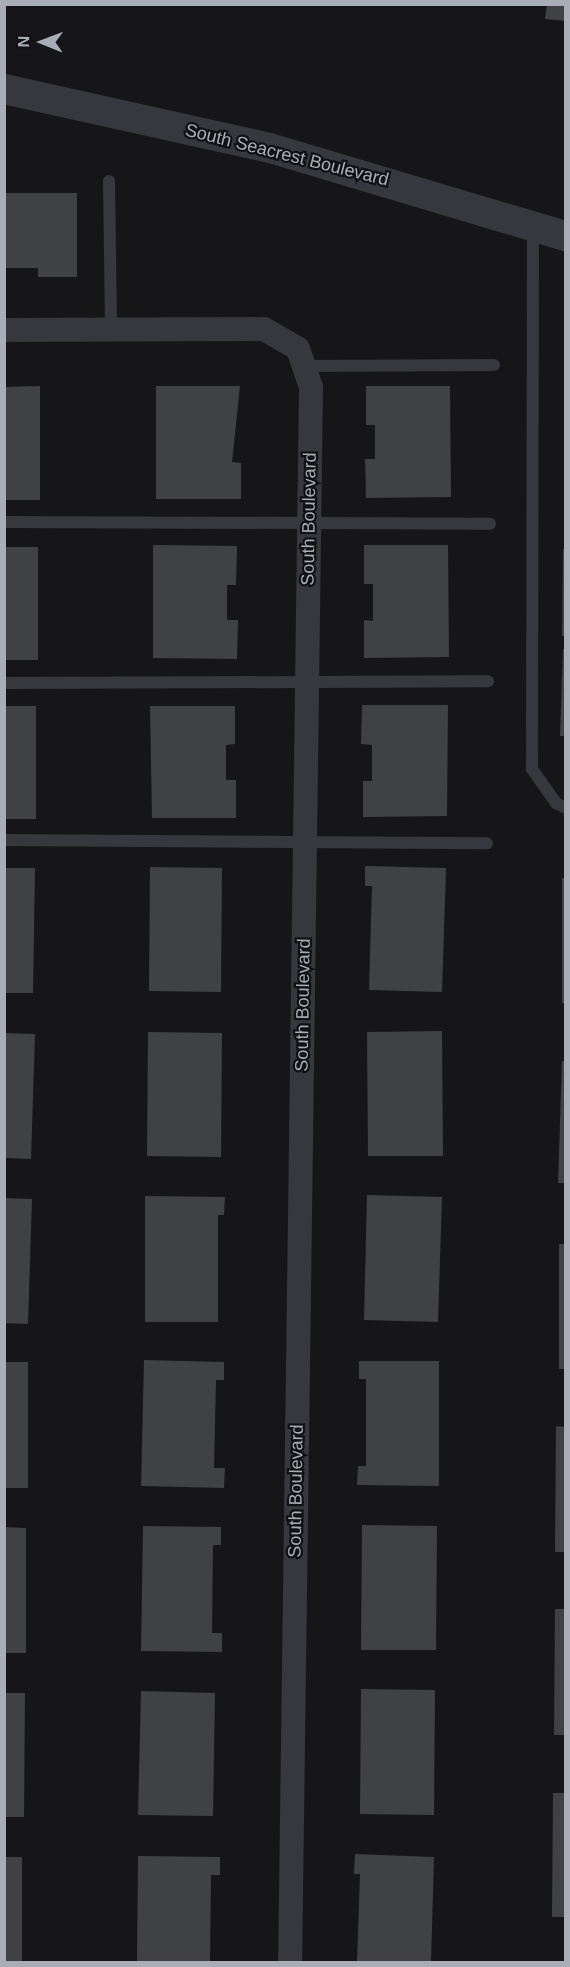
<!DOCTYPE html>
<html>
<head>
<meta charset="utf-8">
<style>
	body { margin:0 }
	#map { position:relative; width:570px; height:1967px; overflow:hidden; background:#161618; font-family:Arial,sans-serif }
	div>[style] { position:absolute }
	.building>* { inset:0; background:#404145 }
	.service>* { height:12px; margin:-6px; padding:0 6px; transform-origin:6px; border-radius:6px; background:#37383d }
	.minor>* { height:24px; margin:-12px; padding:0 12px; transform-origin:12px; border-radius:12px; background:#37383d }
	.tertiary>* { height:30px; margin:-15px; padding:0 15px; transform-origin:15px; border-radius:15px; background:#37383d }
	span { translate:-50% -50%; white-space:nowrap; text-align:center; line-height:1.15; -webkit-text-stroke:4.5px #111113; paint-order:stroke }
	.street-label { font-size:18px; color:#a8adb8 }
	.frame { position:absolute; inset:0; border:6px solid #a8adb8; pointer-events:none }
	.north { position:absolute; left:12px; top:12px; width:60px; height:60px; -webkit-text-stroke:4px #111113; paint-order:stroke; rotate:271deg; font-size:16px; font-weight:700; line-height:24px; text-align:center; color:#a8adb8 }
	.north::after { content:''; display:block; margin:auto; width:21px; height:27px; background:#a8adb8; clip-path:polygon(50% 0,100% 100%,50% 72%,0 100%) }
</style>
</head>
<body>
<div id="map">
	<div class="building">
		<div style="clip-path:polygon(547px 4px,566px 4px,566px 21px,545px 19px)"></div>
		<div style="clip-path:polygon(4px 193px,77px 193px,77px 277px,38px 277px,38px 268px,4px 268px)"></div>
		<div style="clip-path:polygon(40px 386px,40px 500px,4px 500px,4px 387px)"></div>
		<div style="clip-path:polygon(156px 386px,240px 386px,232px 462px,241px 463px,241px 499px,156px 499px)"></div>
		<div style="clip-path:polygon(366px 386px,450px 386px,451px 497px,366px 498px,365px 459px,375px 459px,375px 425px,366px 425px)"></div>
		<div style="clip-path:polygon(153px 545px,237px 546px,236px 585px,227px 585px,227px 620px,238px 620px,237px 659px,153px 658px)"></div>
		<div style="clip-path:polygon(364px 545px,448px 545px,449px 657px,364px 658px,364px 620px,373px 621px,373px 584px,364px 584px)"></div>
		<div style="clip-path:polygon(4px 547px,38px 547px,38px 660px,4px 660px)"></div>
		<div style="clip-path:polygon(563px 549px,566px 549px,566px 636px,562px 636px)"></div>
		<div style="clip-path:polygon(563px 649px,566px 649px,566px 736px,560px 736px)"></div>
		<div style="clip-path:polygon(362px 705px,448px 705px,447px 816px,363px 817px,363px 781px,372px 781px,372px 745px,361px 744px)"></div>
		<div style="clip-path:polygon(4px 706px,36px 706px,36px 819px,4px 819px)"></div>
		<div style="clip-path:polygon(150px 706px,235px 706px,235px 744px,226px 745px,226px 780px,236px 780px,236px 818px,152px 818px)"></div>
		<div style="clip-path:polygon(365px 866px,446px 868px,442px 992px,369px 990px,372px 886px,365px 886px)"></div>
		<div style="clip-path:polygon(150px 867px,222px 868px,221px 992px,149px 991px)"></div>
		<div style="clip-path:polygon(4px 868px,35px 868px,33px 993px,4px 993px)"></div>
		<div style="clip-path:polygon(562px 878px,566px 878px,566px 1003px,562px 1003px)"></div>
		<div style="clip-path:polygon(442px 1031px,443px 1156px,368px 1156px,367px 1032px)"></div>
		<div style="clip-path:polygon(148px 1032px,222px 1033px,221px 1157px,147px 1156px)"></div>
		<div style="clip-path:polygon(4px 1033px,35px 1034px,31px 1159px,4px 1158px)"></div>
		<div style="clip-path:polygon(562px 1061px,566px 1061px,566px 1183px,558px 1183px)"></div>
		<div style="clip-path:polygon(367px 1195px,442px 1197px,438px 1322px,364px 1320px)"></div>
		<div style="clip-path:polygon(145px 1196px,225px 1197px,224px 1215px,218px 1215px,218px 1322px,145px 1322px)"></div>
		<div style="clip-path:polygon(4px 1198px,32px 1199px,28px 1324px,4px 1323px)"></div>
		<div style="clip-path:polygon(559px 1244px,566px 1244px,566px 1369px,559px 1369px)"></div>
		<div style="clip-path:polygon(144px 1360px,224px 1362px,224px 1380px,216px 1380px,214px 1468px,225px 1468px,224px 1488px,141px 1486px)"></div>
		<div style="clip-path:polygon(359px 1361px,439px 1361px,439px 1486px,357px 1485px,358px 1466px,366px 1466px,366px 1379px,359px 1379px)"></div>
		<div style="clip-path:polygon(4px 1362px,28px 1362px,28px 1488px,4px 1488px)"></div>
		<div style="clip-path:polygon(556px 1426px,566px 1427px,566px 1552px,555px 1552px)"></div>
		<div style="clip-path:polygon(362px 1525px,437px 1526px,436px 1650px,361px 1650px)"></div>
		<div style="clip-path:polygon(143px 1526px,221px 1527px,221px 1545px,213px 1545px,212px 1633px,222px 1633px,222px 1652px,141px 1651px)"></div>
		<div style="clip-path:polygon(4px 1527px,26px 1528px,26px 1653px,4px 1653px)"></div>
		<div style="clip-path:polygon(555px 1609px,566px 1609px,566px 1735px,554px 1735px)"></div>
		<div style="clip-path:polygon(361px 1689px,435px 1690px,434px 1815px,360px 1814px)"></div>
		<div style="clip-path:polygon(141px 1691px,215px 1693px,213px 1816px,138px 1815px)"></div>
		<div style="clip-path:polygon(4px 1693px,25px 1693px,24px 1817px,4px 1817px)"></div>
		<div style="clip-path:polygon(553px 1793px,566px 1793px,566px 1917px,552px 1917px)"></div>
		<div style="clip-path:polygon(355px 1854px,434px 1857px,431px 1962px,357px 1962px,360px 1874px,354px 1874px)"></div>
		<div style="clip-path:polygon(138px 1856px,220px 1857px,220px 1875px,211px 1875px,210px 1962px,137px 1962px)"></div>
		<div style="clip-path:polygon(4px 1857px,22px 1857px,22px 1962px,4px 1962px)"></div>
	</div>
	<div class="service">
		<div style="left:109px;top:181px;width:149px;rotate:89.2deg"></div>
		<div style="left:533px;top:226px;width:543px;rotate:90.11deg"></div>
		<div style="left:532px;top:769px;width:42px;rotate:54.8deg"></div>
		<div style="left:556px;top:803px;width:11px;rotate:27deg"></div>
		<div style="left:307px;top:366px;width:187px;rotate:-0.3deg"></div>
		<div style="left:4px;top:522px;width:486px;rotate:0.2deg"></div>
		<div style="left:4px;top:683px;width:484px;rotate:-0.2deg"></div>
		<div style="left:4px;top:840px;width:483px;rotate:0.4deg"></div>
	</div>
	<div class="minor">
		<div style="left:4px;top:330px;width:260px;rotate:-0.2deg"></div>
		<div style="left:264px;top:329px;width:39px;rotate:30deg"></div>
		<div style="left:298px;top:349px;width:40px;rotate:71.1deg"></div>
		<div style="left:311px;top:387px;width:1575px;rotate:90.76deg"></div>
	</div>
	<div class="tertiary">
		<div style="left:4px;top:89px;width:272px;rotate:12.5deg"></div>
		<div style="left:270px;top:148px;width:309px;rotate:16.6deg"></div>
	</div>
	<div class="street-label">
		<span style="left:287px;top:155px;rotate:14deg">South Seacrest Boulevard</span>
		<span style="left:309px;top:519px;rotate:-89deg">South Boulevard</span>
		<span style="left:303px;top:1005px;rotate:-89deg">South Boulevard</span>
		<span style="left:296px;top:1491px;rotate:-89deg">South Boulevard</span>
	</div>
	<div class="frame"></div>
	<div class="north">N</div>
</div>
</body>
</html>
